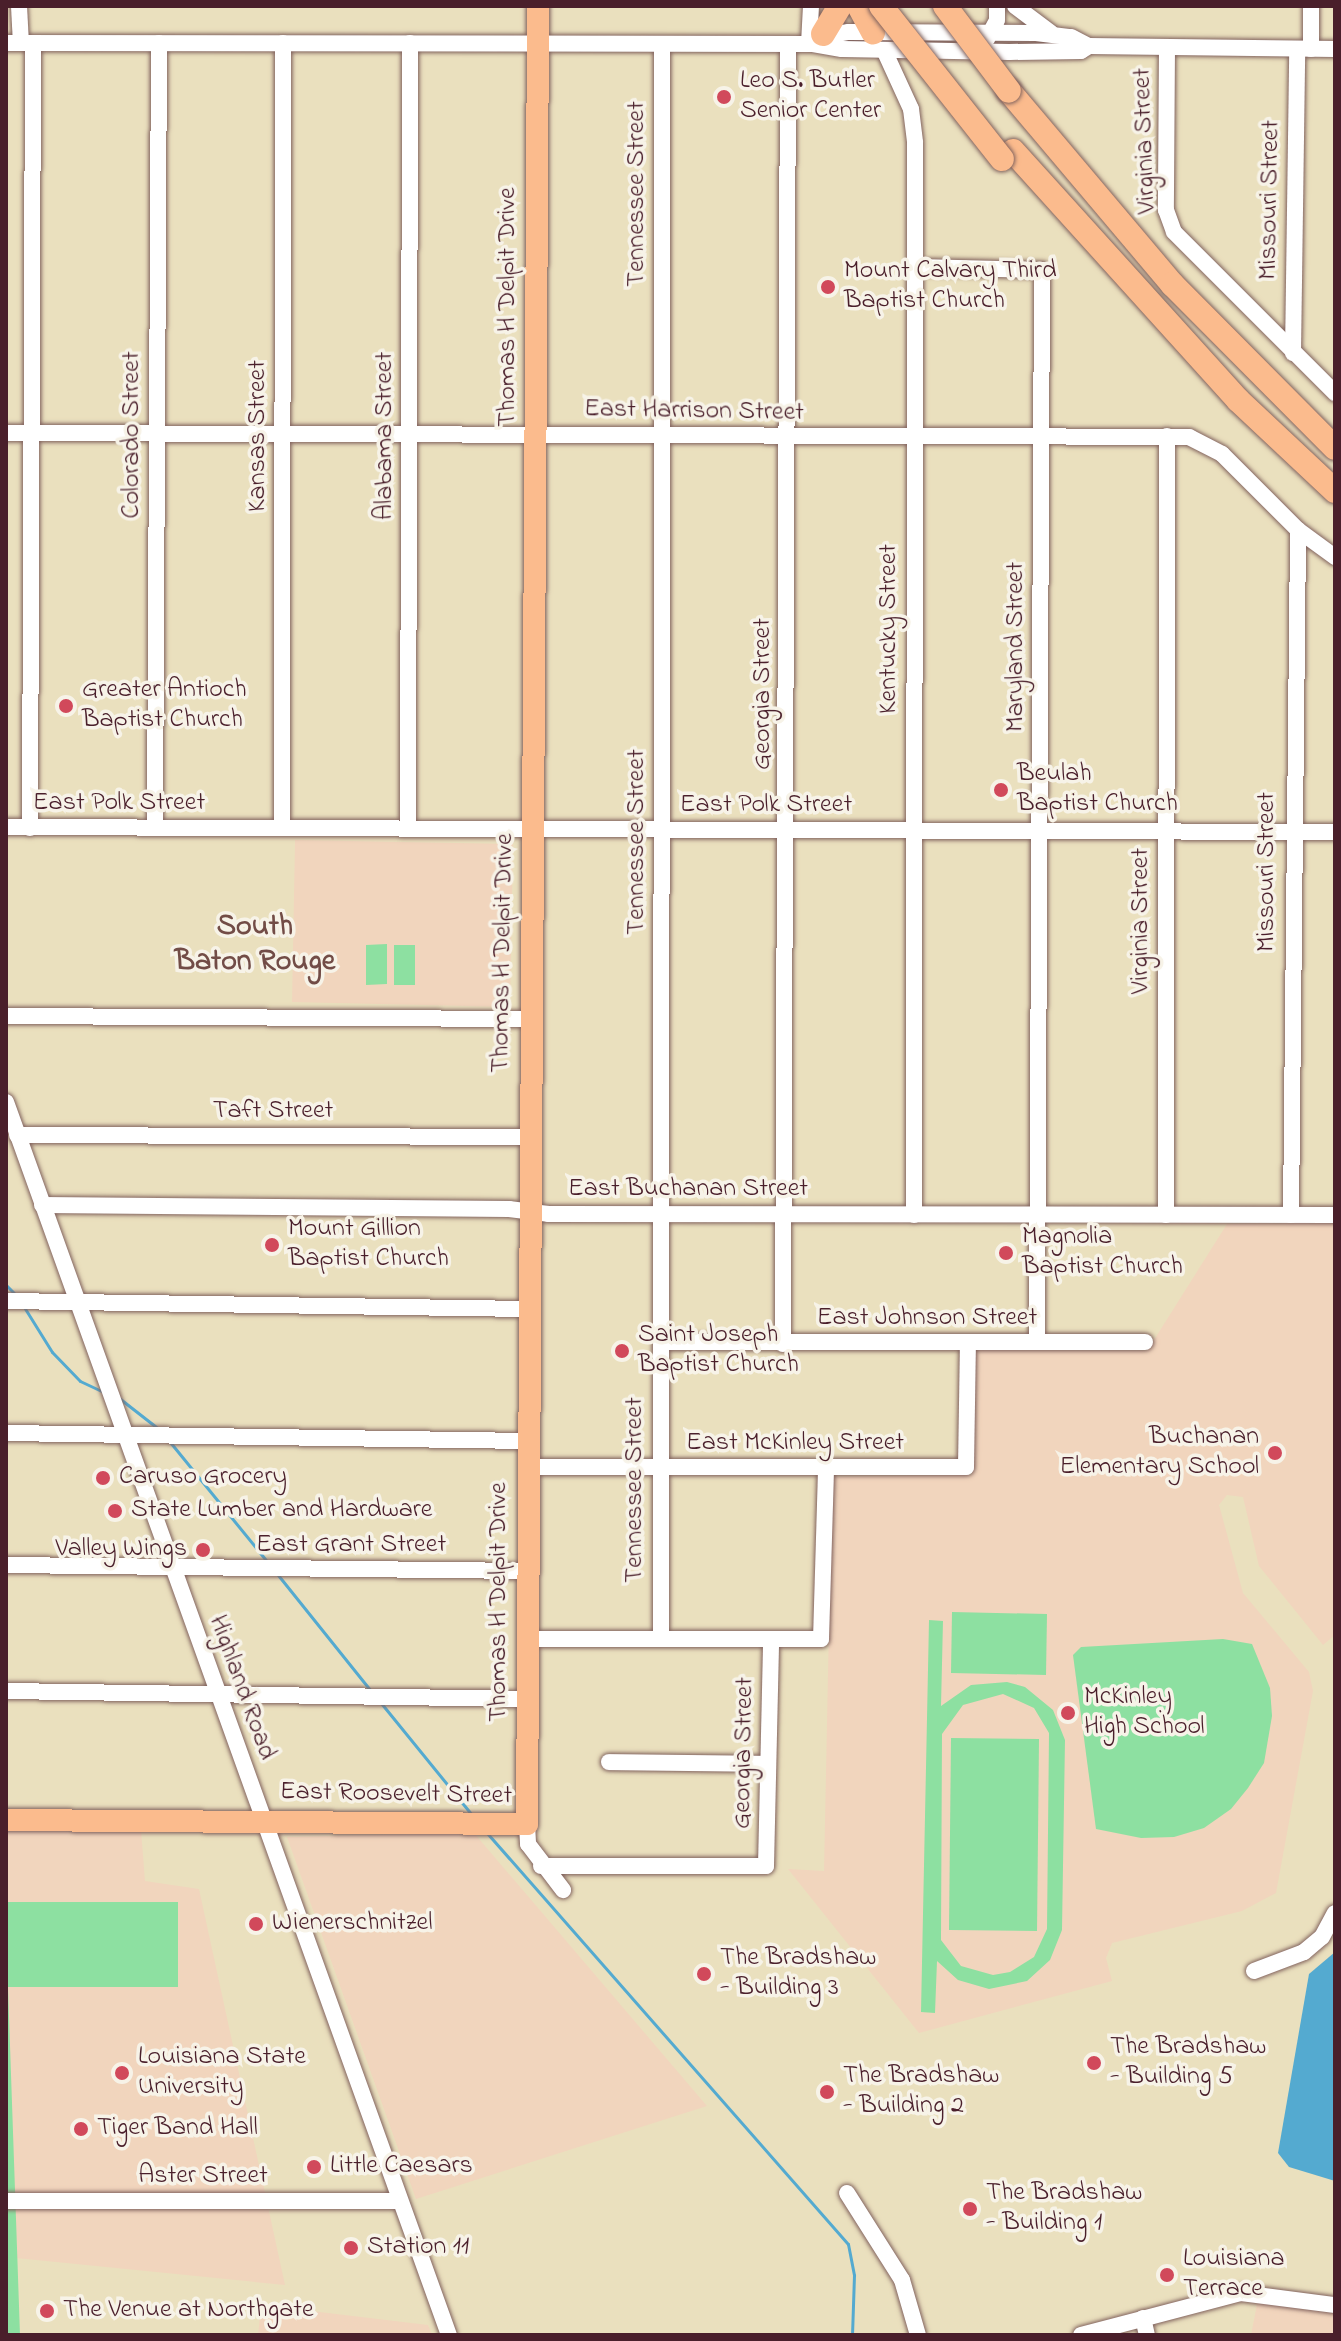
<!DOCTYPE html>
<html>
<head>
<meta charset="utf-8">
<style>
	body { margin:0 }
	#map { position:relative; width:1341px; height:2341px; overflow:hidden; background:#eae0be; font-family:"Indie Flower",sans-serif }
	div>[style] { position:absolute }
	.built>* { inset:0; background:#f1d5bd }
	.green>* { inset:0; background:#8de0a1 }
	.water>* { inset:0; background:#54aad0 }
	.stream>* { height:3px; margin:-1.5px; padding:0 1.5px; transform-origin:1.5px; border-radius:1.5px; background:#54aad0 }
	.roads { filter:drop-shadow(0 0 2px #82635e) drop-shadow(0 0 2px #82635e) }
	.minor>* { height:16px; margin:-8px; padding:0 8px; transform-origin:8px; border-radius:8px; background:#fff }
	.major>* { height:22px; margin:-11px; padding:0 11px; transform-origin:11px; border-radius:11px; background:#fbbb8d }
	.highway>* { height:24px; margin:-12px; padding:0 12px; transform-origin:12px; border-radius:12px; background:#fbbb8d }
	.bridges { filter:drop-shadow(0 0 2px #82635e) drop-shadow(0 0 2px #82635e) }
	.highway-bridge>* { height:24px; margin:-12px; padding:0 12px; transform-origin:12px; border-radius:12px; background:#fbbb8d }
	.dots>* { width:22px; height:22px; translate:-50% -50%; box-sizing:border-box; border:4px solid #f7f3e8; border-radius:50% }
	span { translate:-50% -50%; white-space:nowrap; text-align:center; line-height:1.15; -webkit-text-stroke:7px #f7f3e8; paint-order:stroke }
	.poi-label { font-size:26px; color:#4a1f2b }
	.left { translate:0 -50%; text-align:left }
	.right { translate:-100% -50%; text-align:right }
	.street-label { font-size:26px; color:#4a1f2b }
	.quarter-label { font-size:30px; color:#724c46; font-weight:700 }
	.frame { position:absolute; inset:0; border:8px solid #4a1f2b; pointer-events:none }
</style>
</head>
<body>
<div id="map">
	<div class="built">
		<div style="clip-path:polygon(295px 840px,513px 844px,510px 1007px,292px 1002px)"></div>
		<div style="clip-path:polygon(1335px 1223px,1335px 1635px,1323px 1645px,1259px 1566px,1243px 1497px,1227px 1495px,1219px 1505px,1243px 1593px,1309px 1672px,1313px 1691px,1276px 1893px,1242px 1911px,1112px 1943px,1106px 1958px,1112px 1981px,919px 2033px,788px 1869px,824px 1871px,832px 1477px,972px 1475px,974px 1350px,1147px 1351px,1227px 1224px)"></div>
		<div style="clip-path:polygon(141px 1830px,145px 1881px,199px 1889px,285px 2285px,6px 2257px,6px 1831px)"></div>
		<div style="clip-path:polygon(474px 1833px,707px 2106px,416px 2199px,287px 1837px)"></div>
		<div style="clip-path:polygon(1258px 2299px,1335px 2311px,1335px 2335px,1251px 2335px)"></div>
		<div style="clip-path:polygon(261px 2305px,428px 2325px,432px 2335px,258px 2335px)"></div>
	</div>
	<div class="green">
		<div style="clip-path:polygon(387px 944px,387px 984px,366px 985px,366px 945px)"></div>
		<div style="clip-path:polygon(394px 945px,415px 945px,415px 985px,394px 985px)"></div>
		<div style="clip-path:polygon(952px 1612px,1047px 1614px,1046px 1675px,951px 1673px)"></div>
		<div style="clip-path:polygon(evenodd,929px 1620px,943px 1621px,941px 1706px,971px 1685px,1007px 1682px,1025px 1687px,1053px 1710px,1065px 1740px,1062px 1930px,1050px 1960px,1027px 1981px,989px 1989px,958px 1980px,937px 1961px,935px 2013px,921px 2012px,929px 1620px,1003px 1694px,1034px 1708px,1049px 1733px,1047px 1929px,1034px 1957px,1010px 1972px,993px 1975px,961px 1966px,941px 1940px,942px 1734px,963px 1705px,1003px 1694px)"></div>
		<div style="clip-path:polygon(1223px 1639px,1252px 1644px,1270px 1688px,1272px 1716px,1264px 1763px,1248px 1788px,1231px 1809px,1204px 1828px,1174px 1837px,1141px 1838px,1096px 1829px,1073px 1655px,1081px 1647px)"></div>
		<div style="clip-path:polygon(951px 1738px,1039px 1739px,1037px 1931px,949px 1930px)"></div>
		<div style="clip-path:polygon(6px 1902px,178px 1902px,178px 1987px,8px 1987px,20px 2335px,6px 2335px)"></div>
	</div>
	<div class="water">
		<div style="clip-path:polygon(1335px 1952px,1335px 2181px,1289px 2167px,1278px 2153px,1309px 1974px)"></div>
	</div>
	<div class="stream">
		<div style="left:6px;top:1285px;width:13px;rotate:45deg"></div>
		<div style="left:24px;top:1307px;width:53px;rotate:58.1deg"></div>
		<div style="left:52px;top:1352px;width:40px;rotate:46deg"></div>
		<div style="left:80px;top:1381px;width:26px;rotate:25deg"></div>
		<div style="left:119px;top:1398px;width:52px;rotate:38deg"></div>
		<div style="left:170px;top:1442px;width:152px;rotate:50.9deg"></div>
		<div style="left:278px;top:1575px;width:149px;rotate:51.3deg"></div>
		<div style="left:381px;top:1703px;width:144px;rotate:50.9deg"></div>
		<div style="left:487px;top:1833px;width:547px;rotate:48.71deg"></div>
		<div style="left:848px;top:2244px;width:32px;rotate:79deg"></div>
		<div style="left:854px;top:2275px;width:60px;rotate:91.9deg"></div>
	</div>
	<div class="roads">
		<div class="minor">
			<div style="left:19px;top:6px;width:37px;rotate:87deg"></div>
			<div style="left:1015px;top:6px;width:45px;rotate:36.9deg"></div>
			<div style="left:1311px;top:6px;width:43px;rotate:90deg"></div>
			<div style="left:820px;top:37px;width:29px;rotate:-10deg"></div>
			<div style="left:849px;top:32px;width:187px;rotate:0.3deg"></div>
			<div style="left:1036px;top:33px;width:35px;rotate:7deg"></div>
			<div style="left:1071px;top:37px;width:20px;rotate:27deg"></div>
			<div style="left:1089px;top:46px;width:246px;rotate:0.7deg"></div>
			<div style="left:987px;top:39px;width:21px;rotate:-62deg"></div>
			<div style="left:997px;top:20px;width:14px;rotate:-90deg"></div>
			<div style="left:6px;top:43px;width:807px;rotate:0.07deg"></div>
			<div style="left:813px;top:44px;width:29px;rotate:10deg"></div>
			<div style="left:842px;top:49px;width:167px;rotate:1deg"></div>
			<div style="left:1009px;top:52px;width:72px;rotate:-0.8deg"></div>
			<div style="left:1081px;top:51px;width:9px;rotate:-32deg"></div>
			<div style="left:809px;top:44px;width:38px;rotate:-87deg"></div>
			<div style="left:1167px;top:48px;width:162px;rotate:90.4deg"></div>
			<div style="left:1166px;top:210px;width:23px;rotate:70deg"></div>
			<div style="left:1174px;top:232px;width:228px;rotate:45deg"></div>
			<div style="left:884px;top:50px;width:65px;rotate:65.4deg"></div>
			<div style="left:911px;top:109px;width:34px;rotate:83deg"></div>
			<div style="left:915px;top:143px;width:1072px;rotate:90.05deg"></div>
			<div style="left:915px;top:267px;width:127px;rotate:1.4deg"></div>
			<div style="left:1042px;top:270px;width:1072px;rotate:90.27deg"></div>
			<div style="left:1293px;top:353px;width:304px;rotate:-89.2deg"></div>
			<div style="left:6px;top:433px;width:1183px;rotate:0.19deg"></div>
			<div style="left:1189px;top:437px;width:37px;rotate:27deg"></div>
			<div style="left:1222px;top:454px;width:107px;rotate:45deg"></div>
			<div style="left:1298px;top:530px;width:46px;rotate:36.1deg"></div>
			<div style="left:6px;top:827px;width:1329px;rotate:0.22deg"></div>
			<div style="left:30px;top:828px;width:785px;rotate:-89.78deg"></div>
			<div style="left:155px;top:828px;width:785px;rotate:-89.71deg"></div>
			<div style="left:282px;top:828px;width:785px;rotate:-89.93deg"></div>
			<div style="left:408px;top:829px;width:786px;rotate:-89.85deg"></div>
			<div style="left:6px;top:1016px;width:523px;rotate:0.33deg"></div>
			<div style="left:6px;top:1102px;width:1310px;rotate:70.24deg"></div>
			<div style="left:17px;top:1135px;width:512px;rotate:0.22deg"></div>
			<div style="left:42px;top:1205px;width:467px;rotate:0.5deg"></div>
			<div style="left:509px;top:1209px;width:40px;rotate:7.1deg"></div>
			<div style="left:549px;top:1214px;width:786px;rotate:0.07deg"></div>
			<div style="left:1166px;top:1215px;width:779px;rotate:-89.93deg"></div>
			<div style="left:1291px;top:1215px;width:685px;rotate:-89.41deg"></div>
			<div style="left:6px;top:1301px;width:522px;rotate:0.88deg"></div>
			<div style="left:661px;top:1342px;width:484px"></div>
			<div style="left:783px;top:1344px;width:1300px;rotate:-89.78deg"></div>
			<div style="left:6px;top:1433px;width:522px;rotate:0.88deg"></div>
			<div style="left:528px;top:1467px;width:438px"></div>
			<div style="left:966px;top:1467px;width:124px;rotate:-89.1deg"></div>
			<div style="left:6px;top:1565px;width:522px;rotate:0.66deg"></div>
			<div style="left:528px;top:1639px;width:293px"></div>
			<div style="left:821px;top:1639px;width:170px;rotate:-88.3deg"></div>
			<div style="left:661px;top:1639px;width:1594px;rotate:-89.96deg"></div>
			<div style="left:6px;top:1691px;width:521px;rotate:0.88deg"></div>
			<div style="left:609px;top:1762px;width:159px;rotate:0.7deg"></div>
			<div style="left:527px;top:1824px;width:20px;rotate:87deg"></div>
			<div style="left:528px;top:1844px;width:58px;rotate:52.7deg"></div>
			<div style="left:541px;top:1866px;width:225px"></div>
			<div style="left:766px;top:1866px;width:226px;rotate:-88.7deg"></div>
			<div style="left:1254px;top:1971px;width:53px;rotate:-20.8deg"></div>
			<div style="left:1304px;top:1952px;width:23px;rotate:-40deg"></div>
			<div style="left:1322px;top:1937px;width:27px;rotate:-62deg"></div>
			<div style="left:847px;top:2193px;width:103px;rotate:57.7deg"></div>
			<div style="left:902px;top:2280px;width:57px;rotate:73.8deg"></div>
			<div style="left:6px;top:2201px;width:394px"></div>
			<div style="left:1143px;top:2318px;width:17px;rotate:77deg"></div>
			<div style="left:1081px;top:2335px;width:165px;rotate:-14.7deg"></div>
			<div style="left:1241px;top:2293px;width:95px;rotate:7.3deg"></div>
		</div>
		<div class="major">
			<div style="left:6px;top:1820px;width:521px;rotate:0.44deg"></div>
			<div style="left:527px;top:1824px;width:1818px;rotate:-89.65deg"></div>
		</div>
		<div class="highway">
			<div style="left:859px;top:6px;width:30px;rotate:62deg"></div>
			<div style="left:823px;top:34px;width:33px;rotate:-59deg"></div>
			<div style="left:1009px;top:91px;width:253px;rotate:49.8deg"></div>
			<div style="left:1172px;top:284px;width:231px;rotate:45.2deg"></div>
			<div style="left:1013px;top:151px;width:336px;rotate:47.9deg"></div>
			<div style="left:1238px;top:400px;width:133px;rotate:43.2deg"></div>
		</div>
	</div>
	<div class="bridges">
		<div class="highway-bridge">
			<div style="left:881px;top:6px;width:195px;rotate:51.7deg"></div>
			<div style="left:945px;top:6px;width:106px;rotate:53deg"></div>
		</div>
	</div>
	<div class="dots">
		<div style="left:724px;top:97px;background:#d1495b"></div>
		<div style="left:828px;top:287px;background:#d1495b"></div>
		<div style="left:66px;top:706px;background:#d1495b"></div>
		<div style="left:1001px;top:790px;background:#d1495b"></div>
		<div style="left:272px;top:1245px;background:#d1495b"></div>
		<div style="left:1006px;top:1253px;background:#d1495b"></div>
		<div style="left:622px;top:1351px;background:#d1495b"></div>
		<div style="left:1275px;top:1453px;background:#d1495b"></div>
		<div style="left:103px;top:1478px;background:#d1495b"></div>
		<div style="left:115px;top:1511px;background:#d1495b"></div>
		<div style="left:203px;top:1550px;background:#d1495b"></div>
		<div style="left:1068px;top:1713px;background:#d1495b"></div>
		<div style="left:256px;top:1924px;background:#d1495b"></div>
		<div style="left:704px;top:1974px;background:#d1495b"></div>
		<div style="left:1094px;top:2063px;background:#d1495b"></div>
		<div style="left:122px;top:2073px;background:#d1495b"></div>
		<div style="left:827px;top:2092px;background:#d1495b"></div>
		<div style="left:81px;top:2129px;background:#d1495b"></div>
		<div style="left:314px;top:2167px;background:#d1495b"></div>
		<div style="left:970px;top:2209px;background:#d1495b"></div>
		<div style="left:351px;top:2248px;background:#d1495b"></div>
		<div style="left:1167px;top:2275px;background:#d1495b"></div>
		<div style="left:47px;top:2311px;background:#d1495b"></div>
	</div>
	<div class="poi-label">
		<span class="left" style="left:740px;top:97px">Leo S. Butler<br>Senior Center</span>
		<span class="left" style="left:844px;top:287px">Mount Calvary Third<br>Baptist Church</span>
		<span class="left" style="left:82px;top:706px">Greater Antioch<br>Baptist Church</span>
		<span class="left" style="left:1017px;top:790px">Beulah<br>Baptist Church</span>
		<span class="left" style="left:288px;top:1245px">Mount Gillion<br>Baptist Church</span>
		<span class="left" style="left:1022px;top:1253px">Magnolia<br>Baptist Church</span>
		<span class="left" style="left:638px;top:1351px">Saint Joseph<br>Baptist Church</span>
		<span class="right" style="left:1259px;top:1453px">Buchanan<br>Elementary School</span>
		<span class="left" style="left:119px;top:1478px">Caruso Grocery</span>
		<span class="left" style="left:131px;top:1511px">State Lumber and Hardware</span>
		<span class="right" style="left:187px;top:1550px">Valley Wings</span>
		<span class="left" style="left:1084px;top:1713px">McKinley<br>High School</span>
		<span class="left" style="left:272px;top:1924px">Wienerschnitzel</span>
		<span class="left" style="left:720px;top:1974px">The Bradshaw<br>- Building 3</span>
		<span class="left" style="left:1110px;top:2063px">The Bradshaw<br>- Building 5</span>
		<span class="left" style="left:138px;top:2073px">Louisiana State<br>University</span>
		<span class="left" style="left:843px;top:2092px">The Bradshaw<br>- Building 2</span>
		<span class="left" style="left:97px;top:2129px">Tiger Band Hall</span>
		<span class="left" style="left:330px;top:2167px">Little Caesars</span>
		<span class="left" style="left:986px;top:2209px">The Bradshaw<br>- Building 1</span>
		<span class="left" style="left:367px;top:2248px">Station 11</span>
		<span class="left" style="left:1183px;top:2275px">Louisiana<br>Terrace</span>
		<span class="left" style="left:63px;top:2311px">The Venue at Northgate</span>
	</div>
	<div class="street-label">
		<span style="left:1146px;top:141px;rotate:-92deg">Virginia Street</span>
		<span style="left:638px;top:194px;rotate:-90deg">Tennessee Street</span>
		<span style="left:1271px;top:200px;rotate:-89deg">Missouri Street</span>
		<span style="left:509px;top:307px;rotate:-90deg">Thomas H Delpit Drive</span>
		<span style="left:694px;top:412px;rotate:1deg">East Harrison Street</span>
		<span style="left:133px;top:435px;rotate:-90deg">Colorado Street</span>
		<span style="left:259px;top:436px;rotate:-90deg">Kansas Street</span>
		<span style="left:386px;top:436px;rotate:-90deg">Alabama Street</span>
		<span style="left:890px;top:629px;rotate:-90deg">Kentucky Street</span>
		<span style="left:1017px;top:647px;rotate:-90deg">Maryland Street</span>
		<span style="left:764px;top:694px;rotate:-90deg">Georgia Street</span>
		<span style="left:119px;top:804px">East Polk Street</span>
		<span style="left:766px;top:806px">East Polk Street</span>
		<span style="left:638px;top:842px;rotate:-90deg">Tennessee Street</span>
		<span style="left:1268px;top:872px;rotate:-90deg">Missouri Street</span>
		<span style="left:1142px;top:921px;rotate:-90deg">Virginia Street</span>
		<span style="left:504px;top:953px;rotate:-89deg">Thomas H Delpit Drive</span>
		<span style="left:273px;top:1112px">Taft Street</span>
		<span style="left:688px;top:1190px">East Buchanan Street</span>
		<span style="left:927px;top:1319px">East Johnson Street</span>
		<span style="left:795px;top:1444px">East McKinley Street</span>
		<span style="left:636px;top:1490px;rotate:-90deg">Tennessee Street</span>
		<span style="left:351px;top:1546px">East Grant Street</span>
		<span style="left:500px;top:1602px;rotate:-90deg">Thomas H Delpit Drive</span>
		<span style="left:241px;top:1688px;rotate:70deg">Highland Road</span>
		<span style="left:745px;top:1753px;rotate:-89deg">Georgia Street</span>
		<span style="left:396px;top:1795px;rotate:1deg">East Roosevelt Street</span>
		<span style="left:203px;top:2177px">Aster Street</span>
	</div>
	<div class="quarter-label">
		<span style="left:255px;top:944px">South<br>Baton Rouge</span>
	</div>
	<div class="frame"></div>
</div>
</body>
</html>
